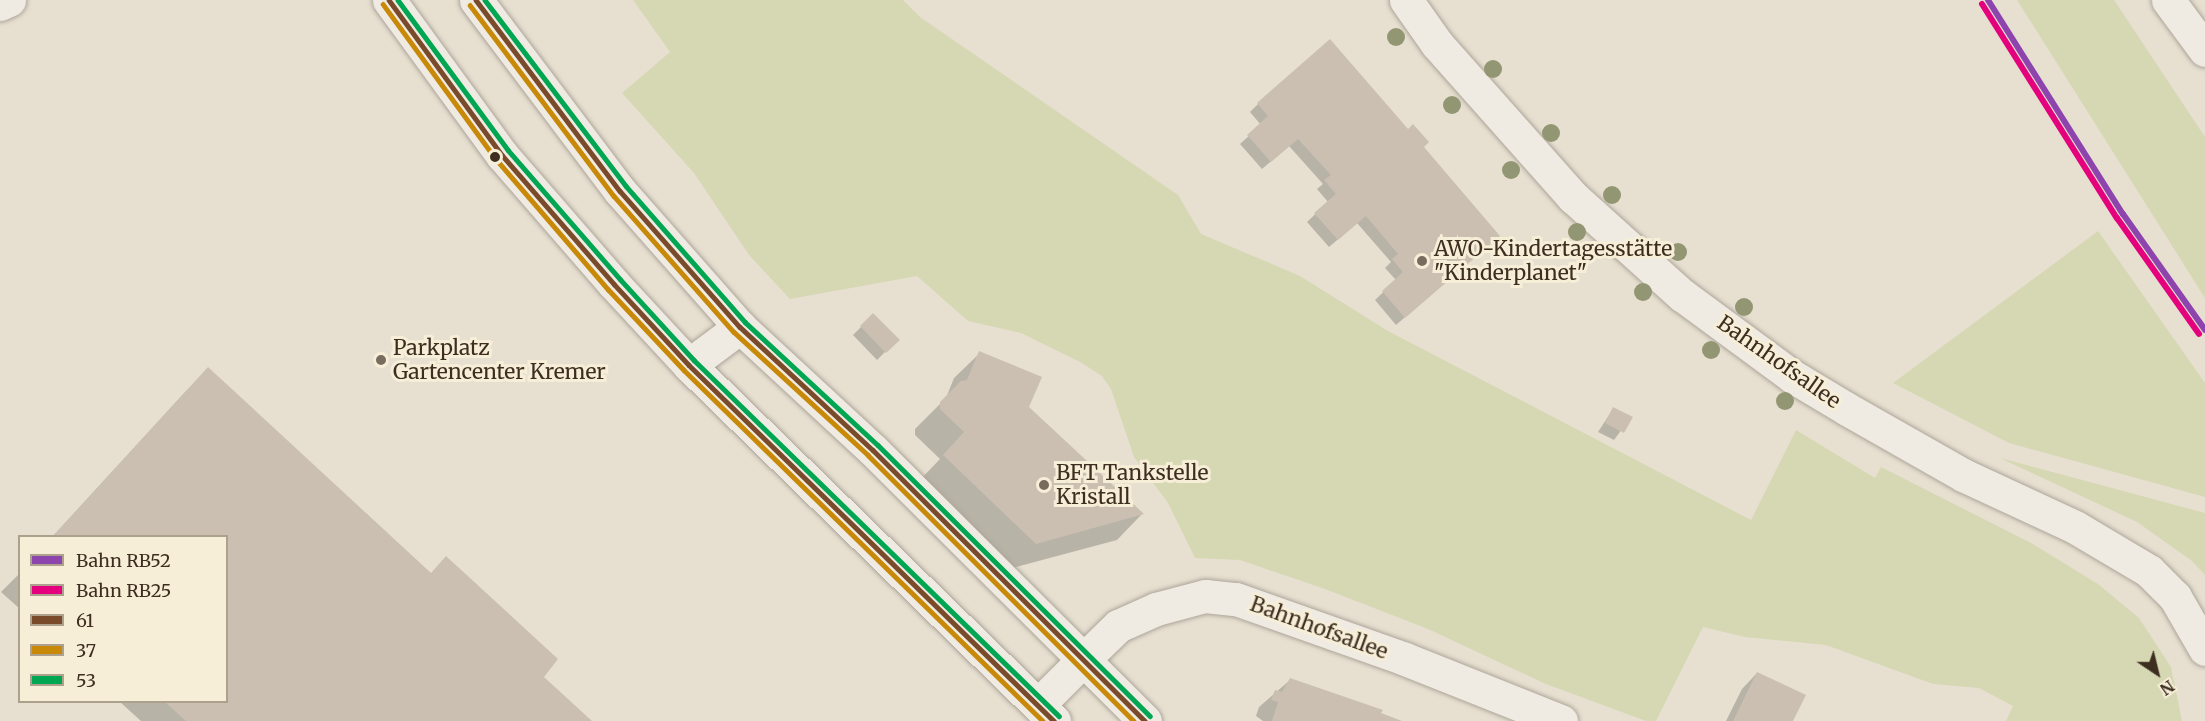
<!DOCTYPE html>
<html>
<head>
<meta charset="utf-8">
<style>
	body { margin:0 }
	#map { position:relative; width:2205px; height:721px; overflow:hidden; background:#e7e0d1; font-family:Merriweather,serif }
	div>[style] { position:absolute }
	.green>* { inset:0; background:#d6d7b3 }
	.shadow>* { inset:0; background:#0003 }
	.building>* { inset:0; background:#cbbfb2 }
	.roads { filter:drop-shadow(0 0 2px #ada599) drop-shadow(0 0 2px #ada599) }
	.minor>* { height:33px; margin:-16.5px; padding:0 16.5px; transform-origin:16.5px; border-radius:16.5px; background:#efebe3 }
	.secondary>* { height:33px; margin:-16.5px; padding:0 16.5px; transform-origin:16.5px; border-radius:16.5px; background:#efebe3 }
	.bus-1>* { height:4.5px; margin:-2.25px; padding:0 2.25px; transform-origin:2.25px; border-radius:2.25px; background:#7a4b2a }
	.bus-2>* { height:4.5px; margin:-2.25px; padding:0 2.25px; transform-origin:2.25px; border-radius:2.25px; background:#c88808 }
	.bus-3>* { height:4.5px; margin:-2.25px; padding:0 2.25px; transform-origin:2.25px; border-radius:2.25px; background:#00a651 }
	.rail-1>* { height:6px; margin:-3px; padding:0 3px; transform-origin:3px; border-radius:3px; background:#8e44ad }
	.rail-2>* { height:6px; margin:-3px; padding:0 3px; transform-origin:3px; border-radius:3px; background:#e5007d }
	.trees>* { width:18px; height:18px; margin:-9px; border-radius:50%; background:#929673 }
	.dots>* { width:16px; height:16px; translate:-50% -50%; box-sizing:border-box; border:3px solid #f7eed8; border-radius:50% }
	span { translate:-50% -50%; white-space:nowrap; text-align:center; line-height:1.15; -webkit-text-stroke:6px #f7eed8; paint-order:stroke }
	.poi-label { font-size:21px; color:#3d2e20 }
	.left { translate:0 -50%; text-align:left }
	.street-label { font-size:21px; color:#3d2e20 }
	.legend { position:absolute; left:18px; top:535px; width:210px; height:168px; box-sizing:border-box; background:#f7eed8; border:2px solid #ada18e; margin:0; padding:8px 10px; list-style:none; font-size:18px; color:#3d2e20 }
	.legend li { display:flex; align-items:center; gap:12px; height:30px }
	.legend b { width:30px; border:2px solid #ada18e }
	.north { position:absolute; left:2127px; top:643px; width:60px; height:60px; -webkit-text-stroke:4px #f7eed8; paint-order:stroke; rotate:145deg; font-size:16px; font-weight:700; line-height:24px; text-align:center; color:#3d2e20 }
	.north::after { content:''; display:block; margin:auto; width:21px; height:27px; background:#3d2e20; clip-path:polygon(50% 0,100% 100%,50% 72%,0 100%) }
</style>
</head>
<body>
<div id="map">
	<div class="green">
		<div style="clip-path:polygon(633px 0,903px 0,920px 17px,1178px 195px,1201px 234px,1300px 276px,1388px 331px,1751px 520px,1796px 430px,1875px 478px,1881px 467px,2031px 543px,2098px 584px,2139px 618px,2171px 667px,2182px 721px,2006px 721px,2013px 706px,1979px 688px,1933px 684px,1826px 645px,1745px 637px,1703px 627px,1656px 721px,1646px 721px,1546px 684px,1428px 629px,1325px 589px,1240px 560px,1195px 558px,1168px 503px,1134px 457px,1111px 389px,1102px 376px,1080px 362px,1021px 333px,968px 321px,917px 276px,790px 299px,749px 255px,694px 173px,622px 93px,670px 52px)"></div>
		<div style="clip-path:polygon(2017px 0,2114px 0,2205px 137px,2205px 298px)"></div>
		<div style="clip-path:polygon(2098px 231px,2205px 383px,2205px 497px,2009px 443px,1893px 383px)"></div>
		<div style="clip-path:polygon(2000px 458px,2205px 513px,2205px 575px,2192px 561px,2137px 522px)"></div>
	</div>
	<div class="shadow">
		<div style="clip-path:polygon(1258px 104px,1422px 147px,1490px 244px,1396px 325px,1375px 300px,1396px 280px,1385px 268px,1391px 262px,1357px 223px,1329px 247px,1307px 222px,1328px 202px,1317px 189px,1323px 184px,1289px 146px,1262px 169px,1240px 144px,1261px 125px,1250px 112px)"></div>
		<div style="clip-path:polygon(873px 315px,897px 340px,877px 360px,853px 335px)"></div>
		<div style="clip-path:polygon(980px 353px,1028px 407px,1142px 514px,1117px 540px,1009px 569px,919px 481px,940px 459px,915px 435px,915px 429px,946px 398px,954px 378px)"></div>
		<div style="clip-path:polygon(187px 390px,542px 677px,590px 721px,141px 721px,120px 702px,226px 702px,226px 536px,53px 536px)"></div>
		<div style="clip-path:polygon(1613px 409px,1631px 417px,1614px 440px,1598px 432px)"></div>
		<div style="clip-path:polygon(20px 573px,20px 609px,1px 592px)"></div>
		<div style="clip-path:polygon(1757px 673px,1791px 721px,1726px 721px,1742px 689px)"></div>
		<div style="clip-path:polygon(1290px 680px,1380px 714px,1399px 721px,1263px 721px,1256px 716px,1259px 707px)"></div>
	</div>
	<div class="building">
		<div style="clip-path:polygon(1330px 39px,1408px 129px,1413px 124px,1429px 142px,1424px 147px,1500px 236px,1405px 318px,1382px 291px,1403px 272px,1392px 259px,1398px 254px,1366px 216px,1338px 240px,1314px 213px,1336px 194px,1324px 180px,1331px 175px,1298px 139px,1271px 162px,1247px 135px,1268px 116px,1257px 103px)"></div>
		<div style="clip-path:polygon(873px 313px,900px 340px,886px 353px,860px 326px)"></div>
		<div style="clip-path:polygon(979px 351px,1042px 377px,1029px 407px,1144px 514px,1036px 544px,943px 455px,964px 432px,940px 409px,940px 402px,961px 381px,967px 380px)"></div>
		<div style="clip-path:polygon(208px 367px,431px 573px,446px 556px,558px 659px,544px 677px,592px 721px,186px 721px,165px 702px,226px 702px,226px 536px,53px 536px)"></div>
		<div style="clip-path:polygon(1613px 407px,1633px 417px,1624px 433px,1605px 423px)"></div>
		<div style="clip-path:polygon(1757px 672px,1806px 695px,1793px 721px,1733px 721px)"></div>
		<div style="clip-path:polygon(1290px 678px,1383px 710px,1381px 713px,1402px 721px,1272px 721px,1278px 702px,1271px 700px,1275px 690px,1282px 692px)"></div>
	</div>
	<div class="roads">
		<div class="minor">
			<div style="left:1406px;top:0;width:54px;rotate:54.8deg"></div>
			<div style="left:1437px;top:44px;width:205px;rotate:48.4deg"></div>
			<div style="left:1573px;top:197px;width:147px;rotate:42deg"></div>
			<div style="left:1682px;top:295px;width:137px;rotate:36.4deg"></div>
			<div style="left:1792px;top:376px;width:64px;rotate:31deg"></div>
			<div style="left:1847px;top:409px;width:133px;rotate:29.6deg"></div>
			<div style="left:1963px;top:475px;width:123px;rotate:24.9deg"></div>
			<div style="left:2075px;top:527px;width:86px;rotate:30.7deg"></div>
			<div style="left:2149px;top:571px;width:37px;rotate:45deg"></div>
			<div style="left:2175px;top:597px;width:60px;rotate:60deg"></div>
			<div style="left:2168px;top:0;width:62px;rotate:53.5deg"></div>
			<div style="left:0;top:4px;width:10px;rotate:-24deg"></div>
			<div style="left:1083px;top:660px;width:49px;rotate:-44.2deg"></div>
			<div style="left:1118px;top:626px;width:42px;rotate:-24.1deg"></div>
			<div style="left:1156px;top:609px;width:51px;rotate:-14.9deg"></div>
			<div style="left:1205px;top:596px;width:31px;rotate:6deg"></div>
			<div style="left:1236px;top:599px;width:179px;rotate:19.5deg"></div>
			<div style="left:1405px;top:659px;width:168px;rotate:21.7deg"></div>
		</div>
		<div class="secondary">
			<div style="left:389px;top:0;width:192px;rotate:53.9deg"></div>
			<div style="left:502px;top:155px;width:171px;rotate:49deg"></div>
			<div style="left:614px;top:284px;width:110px;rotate:47.2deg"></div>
			<div style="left:689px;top:365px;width:510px;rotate:44.28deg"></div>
			<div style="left:476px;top:0;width:239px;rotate:53deg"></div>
			<div style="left:620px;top:191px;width:181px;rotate:48.6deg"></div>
			<div style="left:740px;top:327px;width:181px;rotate:42.8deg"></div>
			<div style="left:873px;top:450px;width:384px;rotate:44.9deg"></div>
			<div style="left:689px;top:365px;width:64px;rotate:-36.7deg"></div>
			<div style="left:1039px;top:704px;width:62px;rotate:-45deg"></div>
		</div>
	</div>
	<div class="bus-1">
		<div style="left:389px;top:0;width:192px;rotate:53.9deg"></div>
		<div style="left:502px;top:155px;width:171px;rotate:49deg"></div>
		<div style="left:614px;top:284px;width:110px;rotate:47.2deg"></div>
		<div style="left:689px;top:365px;width:510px;rotate:44.28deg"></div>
		<div style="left:476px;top:0;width:239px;rotate:53deg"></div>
		<div style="left:620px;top:191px;width:181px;rotate:48.6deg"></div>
		<div style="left:740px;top:327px;width:181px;rotate:42.8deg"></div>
		<div style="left:873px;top:450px;width:384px;rotate:44.9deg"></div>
	</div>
	<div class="bus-2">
		<div style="left:383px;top:4px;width:192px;rotate:53.9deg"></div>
		<div style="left:496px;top:159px;width:172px;rotate:49.3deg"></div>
		<div style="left:608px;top:289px;width:111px;rotate:46.8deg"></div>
		<div style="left:684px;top:370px;width:502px;rotate:44.35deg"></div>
		<div style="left:470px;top:5px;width:239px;rotate:53deg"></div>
		<div style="left:614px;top:196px;width:181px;rotate:48.6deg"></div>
		<div style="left:734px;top:332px;width:182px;rotate:42.5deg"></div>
		<div style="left:868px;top:455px;width:376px;rotate:45deg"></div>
	</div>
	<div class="bus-3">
		<div style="left:398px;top:0;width:186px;rotate:53.7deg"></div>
		<div style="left:508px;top:150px;width:171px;rotate:49deg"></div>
		<div style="left:620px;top:279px;width:110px;rotate:47.6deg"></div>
		<div style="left:694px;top:360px;width:510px;rotate:44.28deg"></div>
		<div style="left:485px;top:0;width:233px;rotate:52.8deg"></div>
		<div style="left:626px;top:186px;width:181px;rotate:48.8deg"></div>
		<div style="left:745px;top:322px;width:181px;rotate:42.8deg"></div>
		<div style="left:878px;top:445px;width:384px;rotate:44.9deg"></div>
	</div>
	<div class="rail-1">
		<div style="left:1988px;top:0;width:253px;rotate:57.8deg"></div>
		<div style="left:2123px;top:214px;width:142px;rotate:54.7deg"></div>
	</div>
	<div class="rail-2">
		<div style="left:1982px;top:4px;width:253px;rotate:57.8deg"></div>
		<div style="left:2117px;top:218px;width:142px;rotate:54.7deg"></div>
	</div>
	<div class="trees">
		<div style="left:1396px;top:37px"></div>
		<div style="left:1493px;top:69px"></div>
		<div style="left:1452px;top:105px"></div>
		<div style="left:1551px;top:133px"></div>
		<div style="left:1511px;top:170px"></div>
		<div style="left:1612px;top:195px"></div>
		<div style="left:1577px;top:232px"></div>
		<div style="left:1678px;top:252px"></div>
		<div style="left:1643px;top:292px"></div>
		<div style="left:1744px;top:307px"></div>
		<div style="left:1711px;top:350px"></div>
		<div style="left:1785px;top:401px"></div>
	</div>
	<div class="dots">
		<div style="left:495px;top:157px;background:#3d2e20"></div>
		<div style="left:1422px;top:261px;background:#786c5e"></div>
		<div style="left:381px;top:360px;background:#786c5e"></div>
		<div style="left:1044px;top:485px;background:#786c5e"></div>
	</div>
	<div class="poi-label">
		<span class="left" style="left:1434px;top:261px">AWO-Kindertagesstätte<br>"Kinderplanet"</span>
		<span class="left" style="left:393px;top:360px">Parkplatz<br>Gartencenter Kremer</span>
		<span class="left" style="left:1056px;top:485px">BFT Tankstelle<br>Kristall</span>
	</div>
	<div class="street-label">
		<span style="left:1779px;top:362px;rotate:35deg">Bahnhofsallee</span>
		<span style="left:1319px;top:628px;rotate:20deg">Bahnhofsallee</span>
	</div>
	<ul class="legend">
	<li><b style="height:8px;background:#8e44ad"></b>Bahn RB52</li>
	<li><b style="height:8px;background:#e5007d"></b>Bahn RB25</li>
	<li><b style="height:8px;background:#7a4b2a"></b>61</li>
	<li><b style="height:8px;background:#c88808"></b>37</li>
	<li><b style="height:8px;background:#00a651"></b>53</li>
	</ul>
	<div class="north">N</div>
</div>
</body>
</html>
